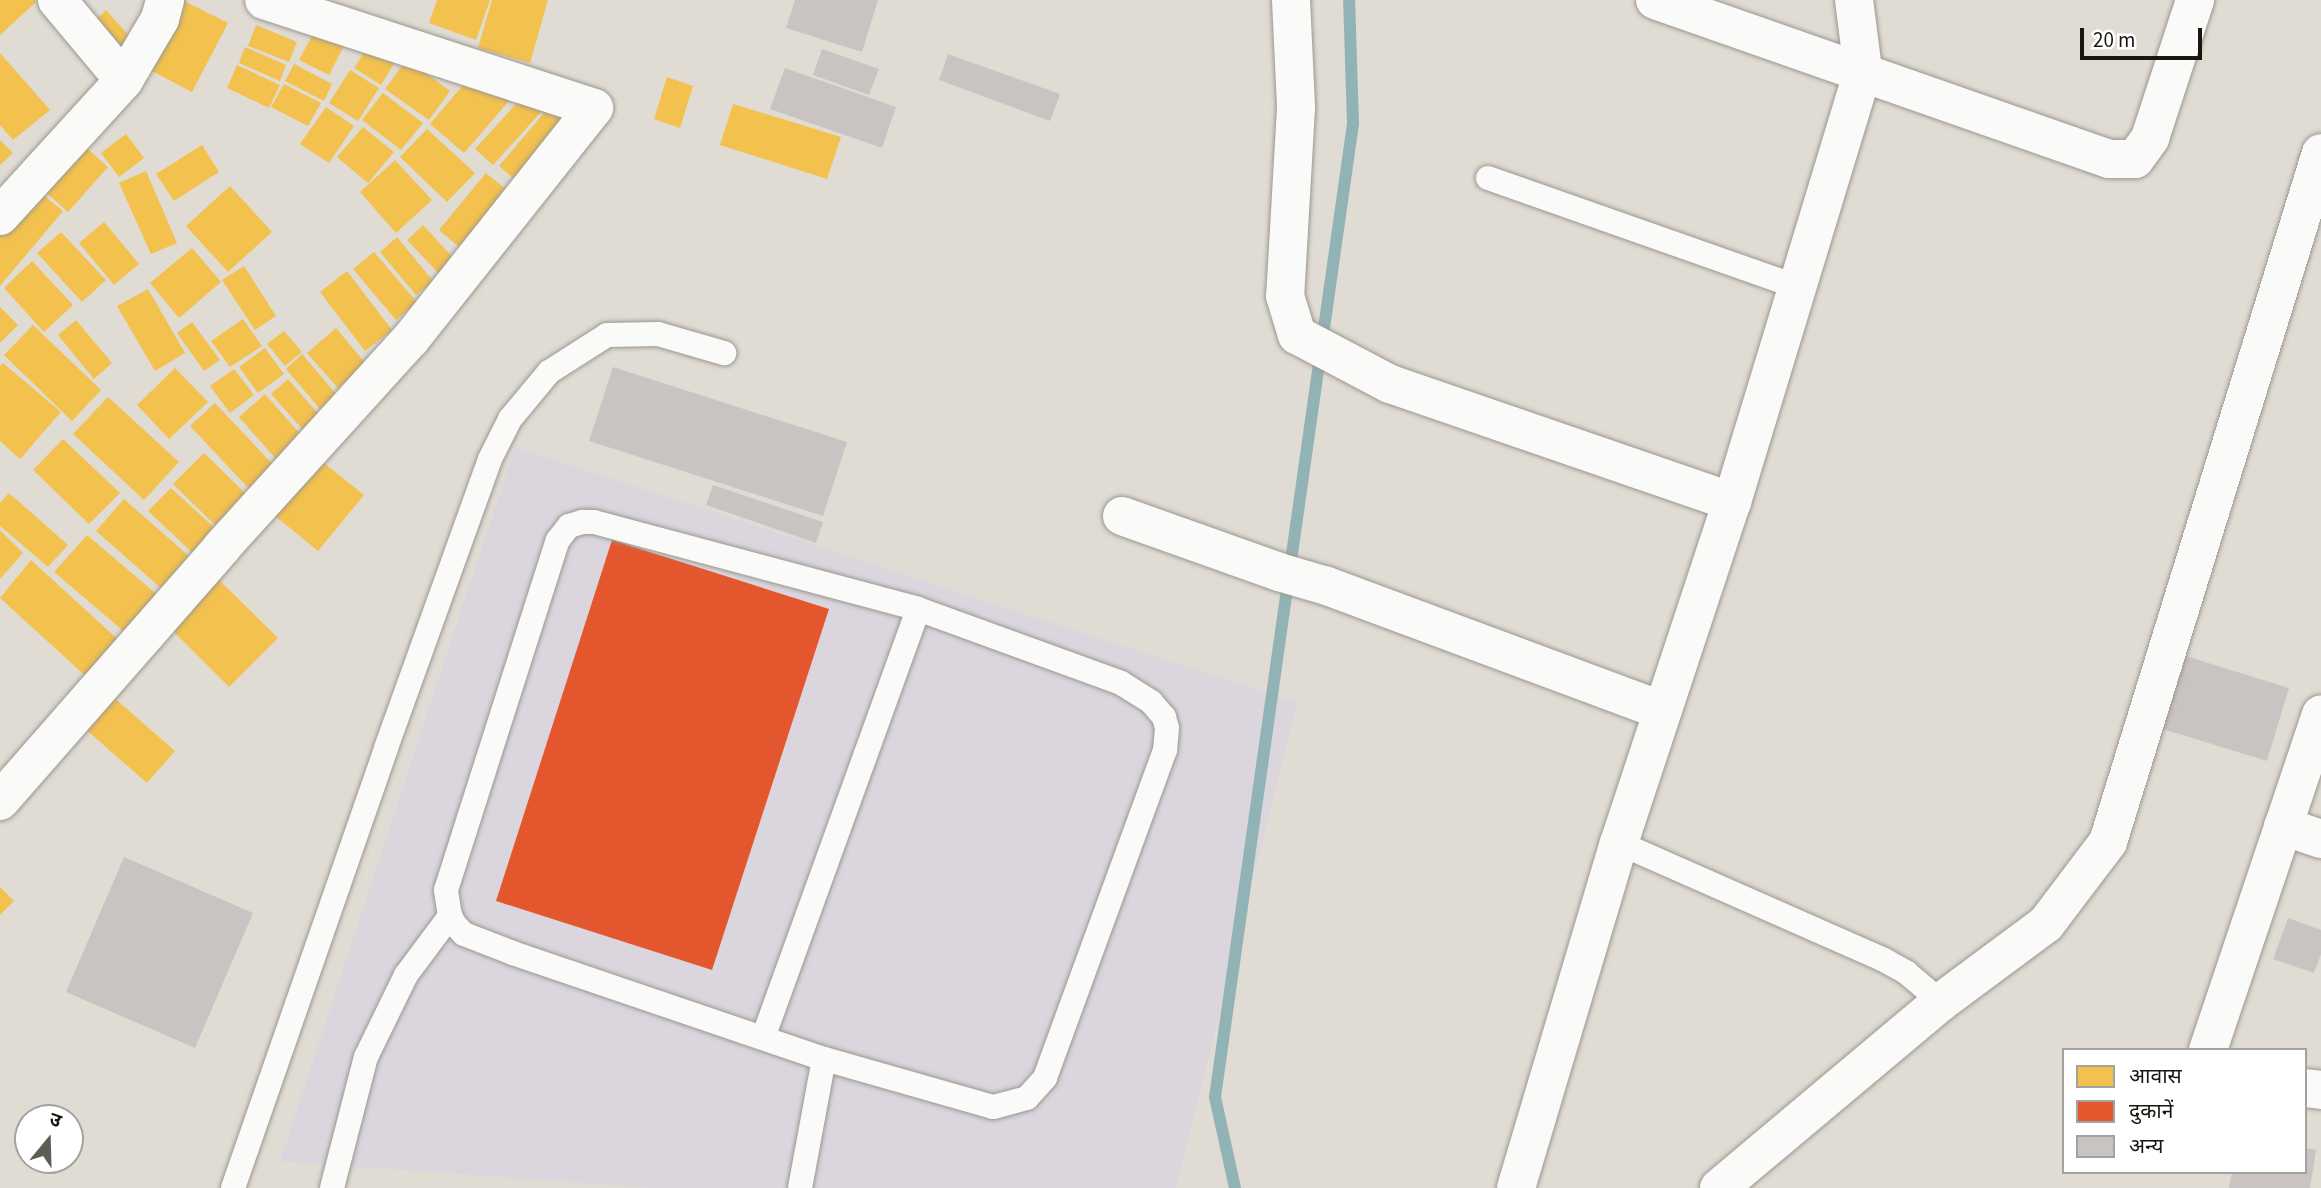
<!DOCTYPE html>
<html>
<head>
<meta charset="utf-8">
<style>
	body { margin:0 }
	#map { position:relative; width:2321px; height:1188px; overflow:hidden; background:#e0dcd4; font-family:"Source Sans 3","Noto Sans Devanagari",sans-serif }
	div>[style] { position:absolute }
	.commercial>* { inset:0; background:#dbd6de }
	.homes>* { inset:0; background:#f2c14e }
	.shops>* { inset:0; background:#e4572e }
	.stream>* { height:12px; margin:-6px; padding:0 6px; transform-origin:6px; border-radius:6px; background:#92b3b6 }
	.building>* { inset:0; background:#c9c4c1 }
	.roads { filter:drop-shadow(0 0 2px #9b9791) drop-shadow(0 0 2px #9b9791) }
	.lane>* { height:24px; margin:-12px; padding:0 12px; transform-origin:12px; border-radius:12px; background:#fafaf9 }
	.street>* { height:38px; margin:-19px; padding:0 19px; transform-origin:19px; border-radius:19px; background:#fafaf9 }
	span { translate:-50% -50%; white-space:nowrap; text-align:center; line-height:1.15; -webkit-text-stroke:7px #fff; paint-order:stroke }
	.legend { position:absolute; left:2062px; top:1048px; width:245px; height:126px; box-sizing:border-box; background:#fff; border:2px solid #a3a29f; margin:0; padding:9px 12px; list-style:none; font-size:21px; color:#191610 }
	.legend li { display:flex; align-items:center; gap:14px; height:35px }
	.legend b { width:35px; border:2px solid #a3a29f }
	.north { position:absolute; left:14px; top:1104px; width:70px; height:70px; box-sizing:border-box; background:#fff; border:2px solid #a3a29f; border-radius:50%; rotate:19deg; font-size:19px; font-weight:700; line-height:28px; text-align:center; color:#191610 }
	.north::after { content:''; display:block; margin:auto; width:24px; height:32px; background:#5f5b55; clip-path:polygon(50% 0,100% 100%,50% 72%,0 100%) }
	.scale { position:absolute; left:2080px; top:28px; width:122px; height:32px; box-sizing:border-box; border:4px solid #191610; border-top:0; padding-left:9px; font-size:21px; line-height:24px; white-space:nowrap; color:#191610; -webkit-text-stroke:5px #fff; paint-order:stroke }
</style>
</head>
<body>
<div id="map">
	<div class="commercial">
		<div style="clip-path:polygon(515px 447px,1297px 703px,1176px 1188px,650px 1188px,280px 1161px)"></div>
	</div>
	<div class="homes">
		<div style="clip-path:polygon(0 0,35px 0,36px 2px,0 35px)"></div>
		<div style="clip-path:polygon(182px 0,228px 23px,192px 92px,146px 68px)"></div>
		<div style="clip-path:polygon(437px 0,490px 0,476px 40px,429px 23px)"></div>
		<div style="clip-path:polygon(492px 0,548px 0,530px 63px,478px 48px)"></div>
		<div style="clip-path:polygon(106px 10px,137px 45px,121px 59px,90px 25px)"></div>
		<div style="clip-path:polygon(256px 25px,297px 42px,289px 62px,248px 46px)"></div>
		<div style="clip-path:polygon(318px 25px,347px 40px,329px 75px,299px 60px)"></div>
		<div style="clip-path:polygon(368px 46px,395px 62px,381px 85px,354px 68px)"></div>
		<div style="clip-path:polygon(245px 47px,286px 65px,280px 81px,239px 63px)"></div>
		<div style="clip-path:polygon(0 53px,50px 110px,13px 140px,0 125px)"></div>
		<div style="clip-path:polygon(407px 59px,450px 91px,429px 120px,385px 89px)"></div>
		<div style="clip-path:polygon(294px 64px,332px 84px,324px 101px,285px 81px)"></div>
		<div style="clip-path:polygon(237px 65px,280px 85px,269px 108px,227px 88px)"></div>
		<div style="clip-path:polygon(350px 70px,379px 88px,358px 121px,329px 103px)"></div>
		<div style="clip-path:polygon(475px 71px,509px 101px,464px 153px,430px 124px)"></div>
		<div style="clip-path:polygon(667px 77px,693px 86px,680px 128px,654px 119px)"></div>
		<div style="clip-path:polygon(284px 84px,321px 103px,308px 126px,271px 107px)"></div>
		<div style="clip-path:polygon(383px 93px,423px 123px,401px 150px,362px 120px)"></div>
		<div style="clip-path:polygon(524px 95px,542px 111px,493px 165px,475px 149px)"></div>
		<div style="clip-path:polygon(733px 104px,841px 137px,827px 179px,720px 145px)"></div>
		<div style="clip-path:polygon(326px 107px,354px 126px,329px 163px,300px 144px)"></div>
		<div style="clip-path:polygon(548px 108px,571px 127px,521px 185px,499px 166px)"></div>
		<div style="clip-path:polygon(363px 127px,394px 152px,368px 183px,337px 157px)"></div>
		<div style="clip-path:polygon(427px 129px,475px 173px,447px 202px,400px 157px)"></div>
		<div style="clip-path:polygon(126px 134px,144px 158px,119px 177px,101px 153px)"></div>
		<div style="clip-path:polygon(0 140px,13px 153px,0 165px)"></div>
		<div style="clip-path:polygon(80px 142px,108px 167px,68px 212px,40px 187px)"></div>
		<div style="clip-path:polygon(202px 145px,219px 172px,174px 201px,156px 174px)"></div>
		<div style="clip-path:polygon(395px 160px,432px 200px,396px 233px,360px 192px)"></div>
		<div style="clip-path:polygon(146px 171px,177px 243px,151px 254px,119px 183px)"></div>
		<div style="clip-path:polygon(486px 173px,513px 195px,466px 253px,439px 230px)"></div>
		<div style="clip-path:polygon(230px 186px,272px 232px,228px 272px,186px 226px)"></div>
		<div style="clip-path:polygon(36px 189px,63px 211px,0 286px,0 232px)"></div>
		<div style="clip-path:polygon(104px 222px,139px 264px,114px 285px,79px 243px)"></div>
		<div style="clip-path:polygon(423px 225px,459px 264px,443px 278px,407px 240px)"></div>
		<div style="clip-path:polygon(61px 232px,106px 280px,82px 302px,37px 253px)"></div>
		<div style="clip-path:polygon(397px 237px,433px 281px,416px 295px,380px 252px)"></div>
		<div style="clip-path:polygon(192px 248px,221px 282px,179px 318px,150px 283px)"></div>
		<div style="clip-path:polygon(374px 252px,417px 302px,396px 320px,353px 269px)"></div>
		<div style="clip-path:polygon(32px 261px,73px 305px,44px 332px,4px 288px)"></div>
		<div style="clip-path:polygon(244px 266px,276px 316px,255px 330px,222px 280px)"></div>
		<div style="clip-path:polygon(347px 271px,392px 330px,365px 351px,320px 292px)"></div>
		<div style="clip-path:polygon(148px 289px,185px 353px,155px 371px,117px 306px)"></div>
		<div style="clip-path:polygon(0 307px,18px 325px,0 343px)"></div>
		<div style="clip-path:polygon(243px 319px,262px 346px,230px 367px,211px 341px)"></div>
		<div style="clip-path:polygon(76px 320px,112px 363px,94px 379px,58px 335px)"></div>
		<div style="clip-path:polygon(192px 322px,220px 360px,204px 371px,177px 333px)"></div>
		<div style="clip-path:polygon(33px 325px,101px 390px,72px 421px,4px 355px)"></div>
		<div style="clip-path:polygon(336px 328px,366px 364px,338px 388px,307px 353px)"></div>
		<div style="clip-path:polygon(284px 331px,302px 352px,285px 366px,267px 344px)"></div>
		<div style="clip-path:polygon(265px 348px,284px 374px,258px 393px,239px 367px)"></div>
		<div style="clip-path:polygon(302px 354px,337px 395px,320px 409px,286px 369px)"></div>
		<div style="clip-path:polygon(3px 363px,61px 412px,20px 459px,0 441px,0 366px)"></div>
		<div style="clip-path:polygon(175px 368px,208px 402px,169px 439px,137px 405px)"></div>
		<div style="clip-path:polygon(234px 369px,254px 395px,230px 413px,210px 386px)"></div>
		<div style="clip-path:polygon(288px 379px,321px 417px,304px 431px,271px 394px)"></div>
		<div style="clip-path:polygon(265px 394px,302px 436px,276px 459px,239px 417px)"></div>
		<div style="clip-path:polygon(108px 397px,179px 462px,144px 500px,73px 434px)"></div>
		<div style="clip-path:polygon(215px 403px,279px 471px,254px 494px,190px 426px)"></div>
		<div style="clip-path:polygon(63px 439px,120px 493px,89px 524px,33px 470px)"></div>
		<div style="clip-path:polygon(204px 453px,248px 496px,217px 527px,173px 484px)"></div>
		<div style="clip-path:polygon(319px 459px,364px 495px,318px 551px,274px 515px)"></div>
		<div style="clip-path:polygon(171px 488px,219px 532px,196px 556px,148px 511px)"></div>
		<div style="clip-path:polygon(9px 493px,68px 545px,48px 567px,0 526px,0 503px)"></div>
		<div style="clip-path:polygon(124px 499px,190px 557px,162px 589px,96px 531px)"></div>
		<div style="clip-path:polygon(0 530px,23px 553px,0 579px)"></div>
		<div style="clip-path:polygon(87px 535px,160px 597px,127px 634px,54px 572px)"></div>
		<div style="clip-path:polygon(31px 560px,124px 645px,91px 681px,0 598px)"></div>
		<div style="clip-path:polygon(218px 579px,278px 638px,229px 687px,170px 628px)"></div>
		<div style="clip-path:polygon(112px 696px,175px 751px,147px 783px,83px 727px)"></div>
		<div style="clip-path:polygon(0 887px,14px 901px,0 915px)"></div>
	</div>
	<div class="shops">
		<div style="clip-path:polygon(612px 540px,829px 609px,712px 970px,496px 901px)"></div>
	</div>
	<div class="stream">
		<div style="left:1235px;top:1188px;width:93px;rotate:-102.4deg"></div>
		<div style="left:1215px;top:1097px;width:983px;rotate:-81.93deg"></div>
		<div style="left:1353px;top:124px;width:124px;rotate:-91.8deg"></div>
	</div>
	<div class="building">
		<div style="clip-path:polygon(795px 0,878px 0,862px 52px,786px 28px)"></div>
		<div style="clip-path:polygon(822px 49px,879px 69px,869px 95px,813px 75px)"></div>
		<div style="clip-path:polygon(948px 54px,1060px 94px,1050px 121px,939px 80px)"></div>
		<div style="clip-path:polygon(785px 68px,896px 107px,882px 148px,770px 109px)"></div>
		<div style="clip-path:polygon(613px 367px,847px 442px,823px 516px,589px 441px)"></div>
		<div style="clip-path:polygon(713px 485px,823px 522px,816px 543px,706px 505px)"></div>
		<div style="clip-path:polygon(2186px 656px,2289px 688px,2267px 761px,2163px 729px)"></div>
		<div style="clip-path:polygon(124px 857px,253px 913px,195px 1048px,66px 992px)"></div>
		<div style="clip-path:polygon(2288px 918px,2321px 930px,2321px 954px,2314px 973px,2273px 959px)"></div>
		<div style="clip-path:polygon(2305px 1148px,2316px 1150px,2310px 1188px,2229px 1188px,2232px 1172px,2305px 1172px)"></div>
	</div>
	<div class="roads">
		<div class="lane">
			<div style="left:1488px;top:178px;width:328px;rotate:19.4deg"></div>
			<div style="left:582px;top:522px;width:12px"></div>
			<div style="left:594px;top:522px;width:335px;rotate:15deg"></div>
			<div style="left:918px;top:609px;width:216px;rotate:20deg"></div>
			<div style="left:1121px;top:683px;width:36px;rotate:32deg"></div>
			<div style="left:1151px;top:702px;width:20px;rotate:49deg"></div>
			<div style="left:1164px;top:717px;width:11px;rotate:75deg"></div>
			<div style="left:1167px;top:728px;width:22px;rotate:95deg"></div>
			<div style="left:1165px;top:750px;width:349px;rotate:110.1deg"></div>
			<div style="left:1045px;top:1078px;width:27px;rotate:132deg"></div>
			<div style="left:1027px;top:1098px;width:35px;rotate:165deg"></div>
			<div style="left:993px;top:1107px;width:176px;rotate:-164.1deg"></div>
			<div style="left:824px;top:1059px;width:329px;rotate:-161.2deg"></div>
			<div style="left:513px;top:953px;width:53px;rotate:-158.8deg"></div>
			<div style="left:464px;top:934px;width:13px;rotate:-135deg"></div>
			<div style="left:455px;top:925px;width:10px;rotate:-119deg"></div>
			<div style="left:450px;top:916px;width:26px;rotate:-99deg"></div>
			<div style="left:446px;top:890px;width:367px;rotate:-72.3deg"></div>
			<div style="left:558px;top:540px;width:18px;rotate:-52deg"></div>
			<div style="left:569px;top:526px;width:14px;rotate:-17deg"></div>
			<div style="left:1619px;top:843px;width:290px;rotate:23.8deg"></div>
			<div style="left:1884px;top:960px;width:26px;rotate:29deg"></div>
			<div style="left:1907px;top:973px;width:45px;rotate:40.5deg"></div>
			<div style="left:763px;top:1038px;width:456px;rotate:-70.1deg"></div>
			<div style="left:233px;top:1188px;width:466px;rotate:-70.8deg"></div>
			<div style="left:386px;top:748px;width:307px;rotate:-70.2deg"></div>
			<div style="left:490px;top:459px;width:45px;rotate:-63.4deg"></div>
			<div style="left:510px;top:419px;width:61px;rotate:-50.3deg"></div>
			<div style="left:549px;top:372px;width:69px;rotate:-32.5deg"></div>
			<div style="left:607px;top:335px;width:51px;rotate:-1.1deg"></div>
			<div style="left:658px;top:334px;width:69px;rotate:16.1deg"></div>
			<div style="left:332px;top:1188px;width:135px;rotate:-75.5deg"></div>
			<div style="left:366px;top:1057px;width:91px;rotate:-64deg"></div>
			<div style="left:406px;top:975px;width:74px;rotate:-53.3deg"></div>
			<div style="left:800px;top:1188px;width:131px;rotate:-79.5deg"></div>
		</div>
		<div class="street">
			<div style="left:57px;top:0;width:104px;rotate:50.1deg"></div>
			<div style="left:1291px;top:0;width:108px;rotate:87.3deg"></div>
			<div style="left:1296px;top:108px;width:188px;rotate:93.3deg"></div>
			<div style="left:1285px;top:296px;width:41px;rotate:72.9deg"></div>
			<div style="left:1297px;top:335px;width:105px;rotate:27.8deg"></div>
			<div style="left:1390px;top:384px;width:362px;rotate:19deg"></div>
			<div style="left:1655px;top:0;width:481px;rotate:19.3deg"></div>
			<div style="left:2109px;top:159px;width:26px"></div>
			<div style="left:2135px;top:159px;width:26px;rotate:-54deg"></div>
			<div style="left:2150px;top:138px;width:145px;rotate:-71.9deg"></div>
			<div style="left:0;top:216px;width:184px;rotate:-47.6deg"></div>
			<div style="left:124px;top:80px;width:71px;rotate:-59.5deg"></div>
			<div style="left:160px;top:19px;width:20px;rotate:-75deg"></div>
			<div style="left:1122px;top:516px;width:167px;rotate:19.6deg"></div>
			<div style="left:1279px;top:572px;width:50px;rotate:16.3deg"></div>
			<div style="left:1327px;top:586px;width:358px;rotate:20.4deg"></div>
			<div style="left:0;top:801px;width:337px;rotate:-48.8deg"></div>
			<div style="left:222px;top:547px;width:280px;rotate:-47.8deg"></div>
			<div style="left:410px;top:340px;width:296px;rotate:-51.6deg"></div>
			<div style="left:594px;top:108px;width:347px;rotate:-161.9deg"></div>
			<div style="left:2283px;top:826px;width:40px;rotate:18.9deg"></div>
			<div style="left:2208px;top:1050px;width:354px;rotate:-71.4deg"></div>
			<div style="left:2305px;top:1088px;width:16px;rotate:7deg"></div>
			<div style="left:1516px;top:1188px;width:360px;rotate:-73.4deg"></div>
			<div style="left:1619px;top:843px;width:359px;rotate:-71.7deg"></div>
			<div style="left:1732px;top:502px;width:451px;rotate:-73.1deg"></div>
			<div style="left:1863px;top:70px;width:71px;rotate:-97.3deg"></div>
			<div style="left:1719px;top:1188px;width:290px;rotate:-40deg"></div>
			<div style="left:1941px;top:1002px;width:131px;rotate:-36.6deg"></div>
			<div style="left:2046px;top:924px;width:103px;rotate:-52.9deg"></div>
			<div style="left:2108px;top:842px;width:721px;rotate:-72.82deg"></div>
		</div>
	</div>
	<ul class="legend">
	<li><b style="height:19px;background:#f2c14e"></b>आवास</li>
	<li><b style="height:19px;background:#e4572e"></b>दुकानें</li>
	<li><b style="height:19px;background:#c9c4c1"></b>अन्य</li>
	</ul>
	<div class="north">उ</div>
	<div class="scale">20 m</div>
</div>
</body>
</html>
